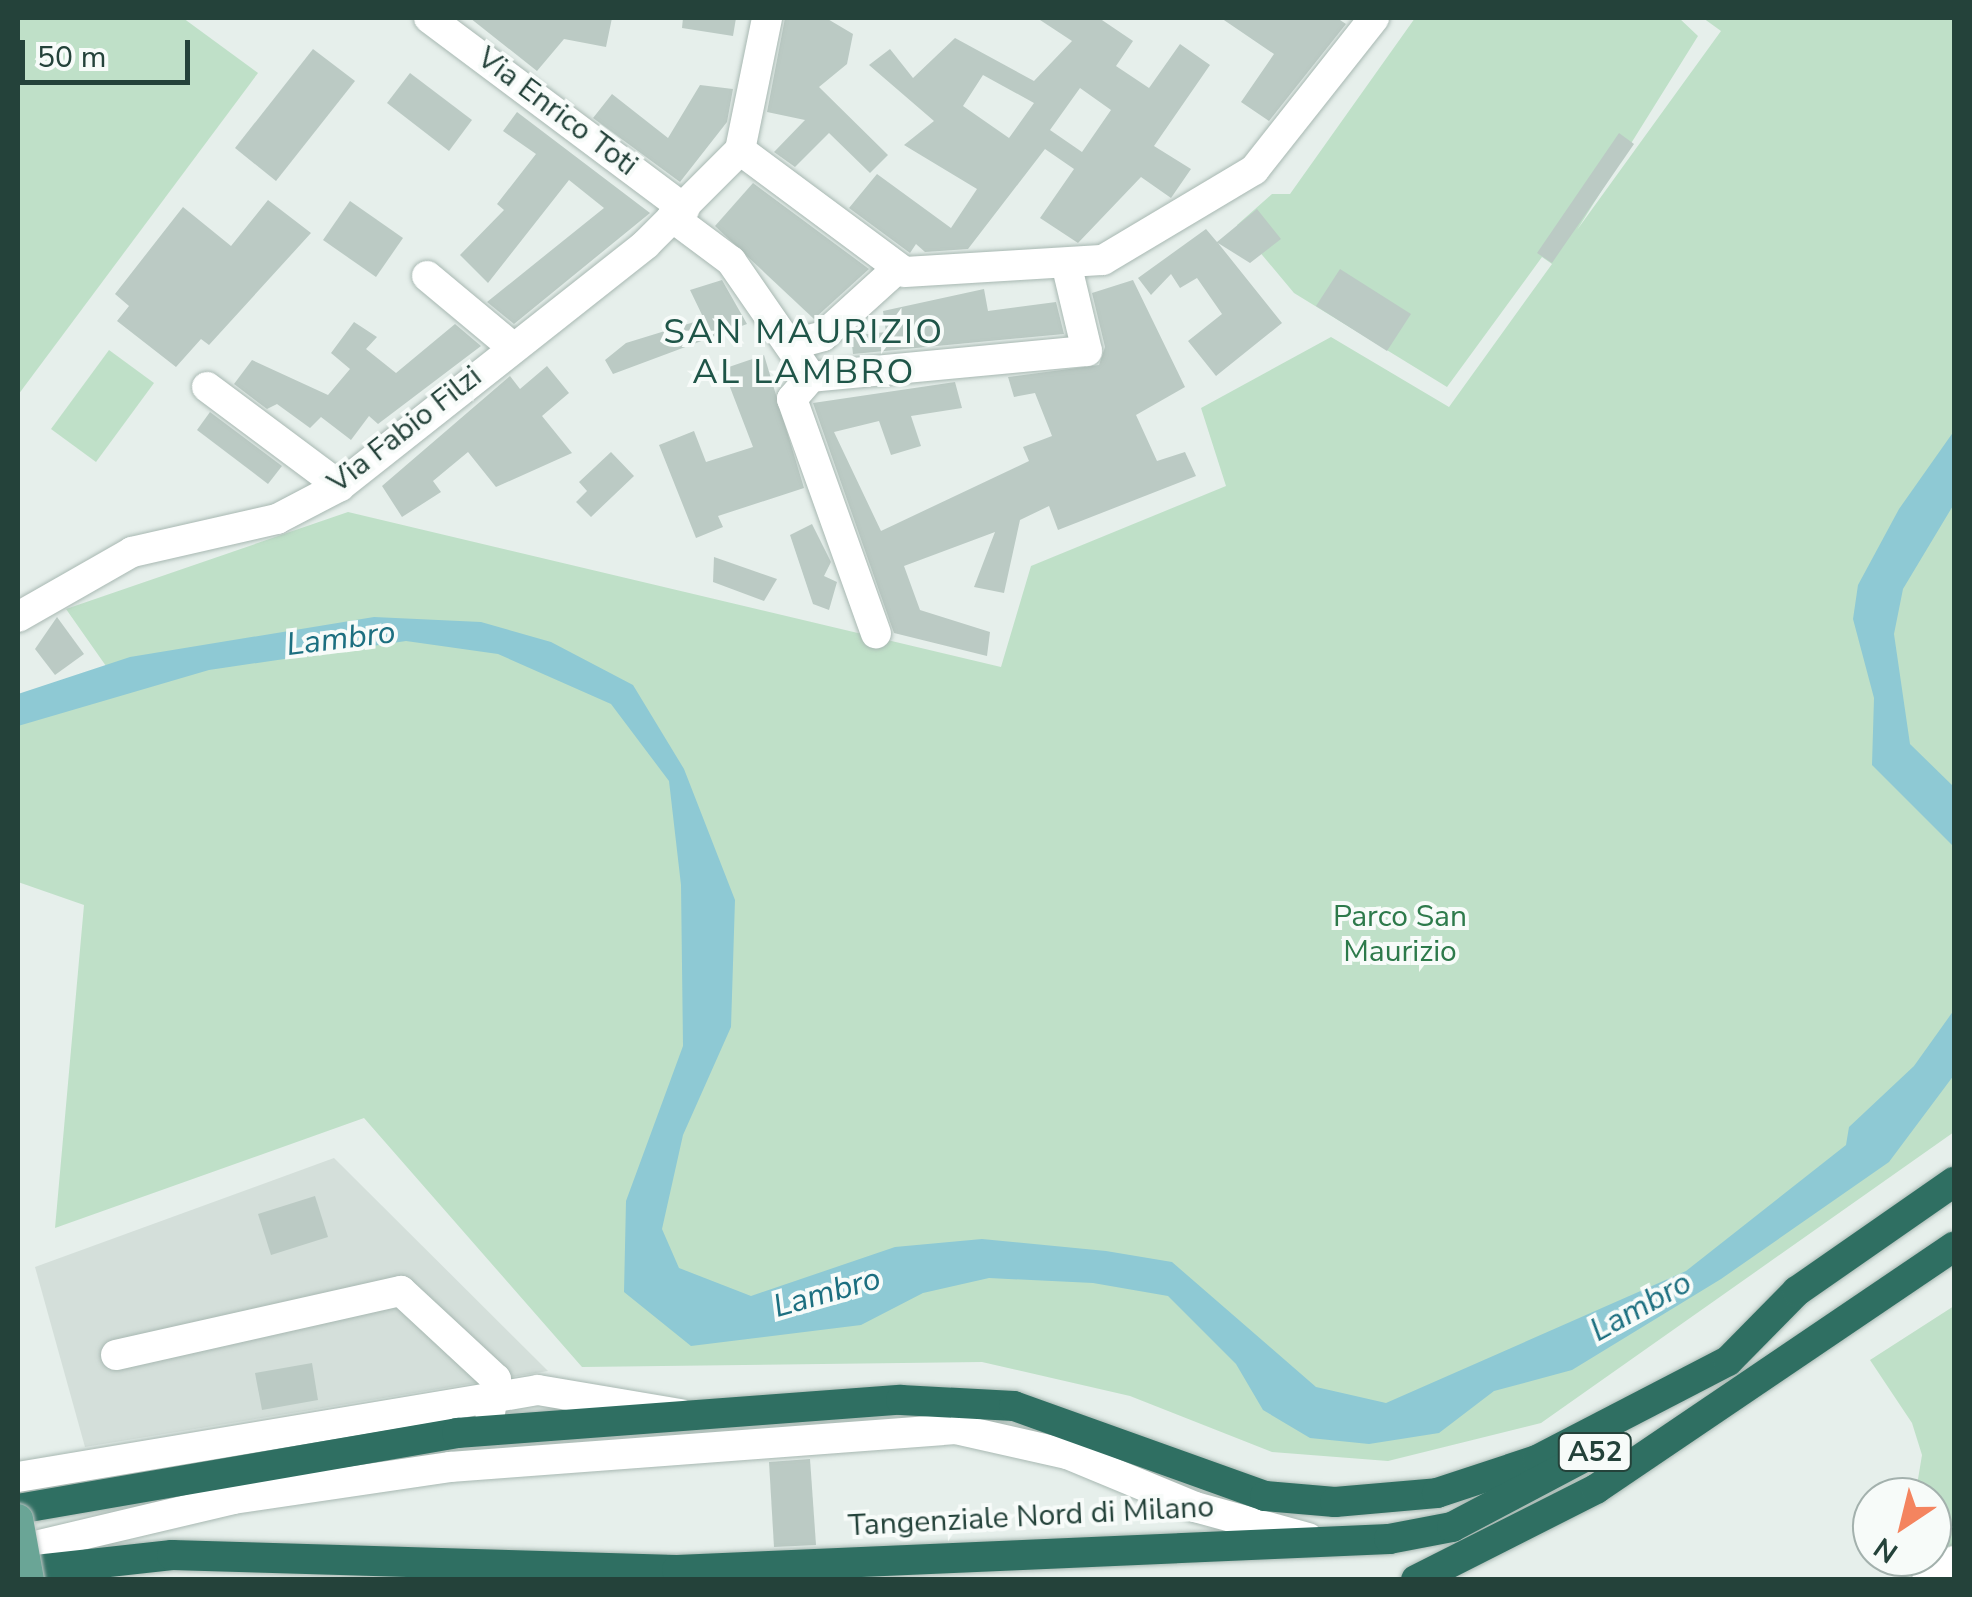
<!DOCTYPE html>
<html>
<head>
<meta charset="utf-8">
<style>
	body { margin:0 }
	#map { position:relative; width:1972px; height:1597px; overflow:hidden; background:#e6efeb; font-family:"Nunito Sans",sans-serif }
	div>[style] { position:absolute }
	.built>* { inset:0; background:#d4dfda }
	.green>* { inset:0; background:#bfe0c8 }
	.water>* { inset:0; background:#8ec9d4 }
	.building>* { inset:0; background:#bbcac4 }
	.roads { filter:drop-shadow(0 0 2px #a8b8b2) drop-shadow(0 0 2px #a8b8b2) }
	.minor>* { height:30px; margin:-15px; padding:0 15px; transform-origin:15px; border-radius:15px; background:#fff }
	.highway>* { height:30px; margin:-15px; padding:0 15px; transform-origin:15px; border-radius:15px; background:#2f6f62 }
	.bridges { filter:drop-shadow(0 0 2px #c2cac8) drop-shadow(0 0 2px #c2cac8) }
	.major-bridge>* { height:30px; margin:-15px; padding:0 15px; transform-origin:15px; border-radius:15px; background:#6aa596 }
	span { translate:-50% -50%; white-space:nowrap; text-align:center; line-height:1.15; -webkit-text-stroke:8px #f7fbf9; paint-order:stroke }
	.shield-label span { padding:2px 8px; background:#f7fbf9; border:2px solid; border-radius:8px; -webkit-text-stroke-width:0 }
	.shield-label { font-size:28px; color:#24423a; font-weight:700 }
	.street-label { font-size:30px; color:#24423a }
	.park-label { font-size:30px; color:#2d7a4b }
	.water-label { font-size:32px; color:#1c6f80; font-style:italic }
	.quarter-label { font-size:35px; color:#1f5548; letter-spacing:2.5px }
	.frame { position:absolute; inset:0; border:20px solid #24423a; pointer-events:none }
	.north { position:absolute; left:1852px; top:1477px; width:100px; height:100px; box-sizing:border-box; background:#f7fbf9; border:2px solid #a3b1ad; border-radius:50%; rotate:215deg; font-size:28px; font-weight:700; line-height:40px; text-align:center; color:#24423a }
	.north::after { content:''; display:block; margin:auto; width:35px; height:45px; background:#f4845f; clip-path:polygon(50% 0,100% 100%,50% 72%,0 100%) }
	.scale { position:absolute; left:20px; top:40px; width:170px; height:45px; box-sizing:border-box; border:5px solid #24423a; border-top:0; padding-left:12px; font-size:30px; line-height:35px; white-space:nowrap; color:#24423a; -webkit-text-stroke:8px #f7fbf9; paint-order:stroke }
</style>
</head>
<body>
<div id="map">
	<div class="built">
		<div style="clip-path:polygon(334px 1158px,548px 1371px,85px 1447px,35px 1267px)"></div>
	</div>
	<div class="green">
		<div style="clip-path:polygon(18px 18px,183px 18px,258px 73px,18px 395px)"></div>
		<div style="clip-path:polygon(1415px 18px,1679px 18px,1698px 36px,1577px 230px,1721px 31px,1703px 18px,1954px 18px,1954px 1132px,1541px 1423px,1388px 1461px,1272px 1452px,1130px 1396px,982px 1362px,582px 1367px,364px 1118px,55px 1228px,84px 905px,18px 882px,18px 710px,113px 676px,66px 609px,348px 512px,1001px 667px,1031px 566px,1226px 486px,1201px 408px,1331px 337px,1449px 407px,1552px 264px,1542px 257px,1447px 387px,1294px 293px,1237px 225px,1272px 194px,1290px 194px)"></div>
		<div style="clip-path:polygon(109px 350px,154px 383px,96px 462px,51px 429px)"></div>
		<div style="clip-path:polygon(1954px 1306px,1954px 1548px,1905px 1579px,1879px 1557px,1932px 1557px,1932px 1497px,1915px 1497px,1922px 1455px,1912px 1423px,1870px 1360px)"></div>
	</div>
	<div class="water">
		<div style="clip-path:polygon(1954px 431px,1954px 504px,1903px 589px,1894px 634px,1910px 744px,1954px 787px,1954px 847px,1872px 765px,1874px 698px,1853px 619px,1858px 585px,1899px 509px)"></div>
		<div style="clip-path:polygon(374px 617px,481px 622px,551px 642px,633px 685px,684px 769px,735px 900px,731px 1027px,683px 1135px,662px 1229px,679px 1268px,751px 1296px,895px 1247px,982px 1239px,1106px 1251px,1172px 1262px,1316px 1387px,1386px 1403px,1686px 1271px,1846px 1145px,1849px 1127px,1914px 1066px,1954px 1010px,1954px 1075px,1889px 1162px,1721px 1279px,1572px 1370px,1494px 1391px,1439px 1433px,1369px 1444px,1310px 1438px,1263px 1410px,1236px 1364px,1168px 1296px,1093px 1283px,989px 1278px,923px 1293px,861px 1325px,691px 1346px,624px 1292px,626px 1201px,683px 1046px,681px 885px,669px 781px,611px 704px,498px 654px,406px 641px,209px 670px,18px 726px,18px 694px,130px 657px)"></div>
	</div>
	<div class="building">
		<div style="clip-path:polygon(470px 18px,612px 18px,606px 47px,564px 39px,537px 71px)"></div>
		<div style="clip-path:polygon(683px 18px,736px 18px,733px 36px,682px 28px)"></div>
		<div style="clip-path:polygon(785px 18px,826px 18px,853px 34px,847px 64px,819px 87px,888px 155px,870px 173px,829px 133px,795px 167px,774px 152px,805px 120px,767px 112px)"></div>
		<div style="clip-path:polygon(evenodd,1037px 18px,1099px 18px,1133px 41px,1116px 66px,1149px 88px,1180px 44px,1210px 65px,1154px 146px,1191px 169px,1171px 198px,1141px 177px,1078px 243px,1040px 218px,1074px 169px,1045px 149px,968px 249px,925px 252px,916px 244px,910px 253px,849px 208px,877px 174px,951px 228px,977px 189px,904px 145px,934px 121px,869px 65px,890px 49px,913px 78px,955px 38px,1034px 81px,1072px 41px,1037px 18px,983px 75px,1034px 103px,1009px 138px,963px 106px,983px 75px,1037px 18px,1080px 88px,1111px 110px,1082px 152px,1050px 130px,1080px 88px)"></div>
		<div style="clip-path:polygon(1221px 18px,1337px 18px,1346px 24px,1269px 121px,1241px 102px,1274px 54px)"></div>
		<div style="clip-path:polygon(313px 49px,355px 81px,276px 181px,235px 148px)"></div>
		<div style="clip-path:polygon(410px 73px,472px 120px,449px 151px,387px 103px)"></div>
		<div style="clip-path:polygon(700px 85px,733px 89px,727px 122px,680px 182px,593px 118px,612px 94px,668px 138px)"></div>
		<div style="clip-path:polygon(517px 112px,650px 213px,514px 324px,487px 302px,604px 208px,569px 180px,488px 283px,460px 255px,504px 210px,497px 204px,536px 154px,503px 131px)"></div>
		<div style="clip-path:polygon(1619px 133px,1634px 144px,1552px 263px,1537px 253px)"></div>
		<div style="clip-path:polygon(753px 183px,869px 269px,814px 319px,715px 226px)"></div>
		<div style="clip-path:polygon(268px 200px,311px 233px,209px 345px,201px 339px,176px 367px,117px 321px,129px 306px,115px 294px,183px 207px,231px 246px)"></div>
		<div style="clip-path:polygon(350px 201px,403px 238px,376px 277px,323px 240px)"></div>
		<div style="clip-path:polygon(1257px 209px,1281px 239px,1250px 263px,1218px 243px,1282px 323px,1216px 376px,1188px 341px,1222px 314px,1197px 278px,1180px 288px,1171px 274px,1151px 295px,1138px 278px,1206px 229px,1217px 242px)"></div>
		<div style="clip-path:polygon(1340px 269px,1411px 314px,1387px 351px,1316px 306px)"></div>
		<div style="clip-path:polygon(722px 280px,747px 324px,613px 374px,605px 360px,626px 343px,704px 319px,690px 290px)"></div>
		<div style="clip-path:polygon(1133px 280px,1185px 387px,1136px 415px,1157px 461px,1185px 452px,1196px 476px,1058px 530px,1049px 506px,1020px 520px,1004px 593px,974px 587px,995px 532px,904px 566px,920px 610px,990px 632px,987px 656px,894px 633px,813px 403px,955px 382px,962px 408px,911px 416px,921px 446px,891px 455px,879px 421px,834px 432px,881px 531px,1029px 461px,1023px 447px,1052px 436px,1035px 393px,1014px 397px,1008px 377px,1099px 365px,1105px 347px,1092px 293px)"></div>
		<div style="clip-path:polygon(984px 289px,988px 311px,1056px 302px,1064px 334px,853px 354px,851px 336px,886px 332px,883px 311px)"></div>
		<div style="clip-path:polygon(354px 322px,377px 337px,366px 349px,396px 373px,455px 324px,481px 346px,378px 424px,369px 416px,351px 440px,321px 417px,310px 428px,277px 404px,267px 409px,234px 384px,252px 360px,328px 395px,350px 369px,331px 353px)"></div>
		<div style="clip-path:polygon(764px 355px,804px 488px,718px 516px,723px 527px,696px 538px,659px 445px,694px 431px,706px 462px,753px 447px,723px 369px)"></div>
		<div style="clip-path:polygon(547px 366px,569px 393px,542px 416px,572px 453px,496px 487px,468px 452px,433px 481px,441px 492px,402px 517px,382px 486px,510px 376px,520px 389px)"></div>
		<div style="clip-path:polygon(210px 412px,282px 466px,268px 484px,197px 430px)"></div>
		<div style="clip-path:polygon(611px 452px,634px 476px,591px 517px,576px 502px,587px 491px,579px 482px)"></div>
		<div style="clip-path:polygon(812px 524px,831px 562px,824px 576px,837px 582px,829px 610px,813px 604px,790px 535px)"></div>
		<div style="clip-path:polygon(714px 557px,777px 579px,764px 601px,713px 582px)"></div>
		<div style="clip-path:polygon(57px 617px,84px 654px,55px 675px,35px 649px)"></div>
		<div style="clip-path:polygon(315px 1196px,328px 1237px,271px 1255px,258px 1214px)"></div>
		<div style="clip-path:polygon(312px 1363px,318px 1400px,262px 1410px,255px 1373px)"></div>
		<div style="clip-path:polygon(810px 1459px,816px 1545px,774px 1547px,769px 1462px)"></div>
	</div>
	<div class="roads">
		<div class="minor">
			<div style="left:429px;top:18px;width:319px;rotate:36.8deg"></div>
			<div style="left:740px;top:150px;width:204px;rotate:36.6deg"></div>
			<div style="left:904px;top:272px;width:199px;rotate:-3.5deg"></div>
			<div style="left:1103px;top:260px;width:176px;rotate:-30.8deg"></div>
			<div style="left:1254px;top:170px;width:194px;rotate:-51.7deg"></div>
			<div style="left:672px;top:217px;width:74px;rotate:36.7deg"></div>
			<div style="left:731px;top:261px;width:141px;rotate:55.4deg"></div>
			<div style="left:811px;top:377px;width:29px;rotate:131deg"></div>
			<div style="left:792px;top:399px;width:249px;rotate:70.3deg"></div>
			<div style="left:427px;top:276px;width:109px;rotate:39.8deg"></div>
			<div style="left:794px;top:344px;width:30px;rotate:-15deg"></div>
			<div style="left:823px;top:336px;width:100px;rotate:-42.2deg"></div>
			<div style="left:811px;top:377px;width:277px;rotate:-5.4deg"></div>
			<div style="left:1087px;top:351px;width:86px;rotate:-103.4deg"></div>
			<div style="left:207px;top:387px;width:166px;rotate:36.7deg"></div>
			<div style="left:18px;top:617px;width:131px;rotate:-29.7deg"></div>
			<div style="left:132px;top:552px;width:149px;rotate:-12.8deg"></div>
			<div style="left:277px;top:519px;width:71px;rotate:-27.6deg"></div>
			<div style="left:340px;top:486px;width:390px;rotate:-38.3deg"></div>
			<div style="left:646px;top:244px;width:133px;rotate:-45deg"></div>
			<div style="left:740px;top:150px;width:135px;rotate:-78.4deg"></div>
			<div style="left:116px;top:1355px;width:292px;rotate:-12.7deg"></div>
			<div style="left:401px;top:1291px;width:129px;rotate:42.8deg"></div>
			<div style="left:496px;top:1379px;width:34px;rotate:100deg"></div>
			<div style="left:18px;top:1477px;width:527px;rotate:-9.5deg"></div>
			<div style="left:538px;top:1390px;width:144px;rotate:9.6deg"></div>
			<div style="left:18px;top:1550px;width:221px;rotate:-13.3deg"></div>
			<div style="left:233px;top:1499px;width:219px;rotate:-8.4deg"></div>
			<div style="left:450px;top:1467px;width:507px;rotate:-4.29deg"></div>
			<div style="left:956px;top:1429px;width:114px;rotate:12.7deg"></div>
			<div style="left:1067px;top:1454px;width:139px;rotate:22.5deg"></div>
			<div style="left:1195px;top:1507px;width:117px;rotate:15.3deg"></div>
			<div style="left:1927px;top:1580px;width:33px;rotate:-35deg"></div>
		</div>
		<div class="highway">
			<div style="left:18px;top:1509px;width:446px;rotate:-9.8deg"></div>
			<div style="left:457px;top:1433px;width:445px;rotate:-4.3deg"></div>
			<div style="left:901px;top:1400px;width:113px;rotate:3deg"></div>
			<div style="left:1014px;top:1406px;width:267px;rotate:19.7deg"></div>
			<div style="left:1265px;top:1496px;width:70px;rotate:4.9deg"></div>
			<div style="left:1335px;top:1502px;width:102px;rotate:-5deg"></div>
			<div style="left:1437px;top:1493px;width:105px;rotate:-18.3deg"></div>
			<div style="left:1537px;top:1460px;width:215px;rotate:-27.4deg"></div>
			<div style="left:1728px;top:1361px;width:98px;rotate:-45.4deg"></div>
			<div style="left:1797px;top:1291px;width:191px;rotate:-34.8deg"></div>
			<div style="left:18px;top:1572px;width:155px;rotate:-6.3deg"></div>
			<div style="left:172px;top:1555px;width:505px;rotate:1.7deg"></div>
			<div style="left:677px;top:1570px;width:713px;rotate:-2.49deg"></div>
			<div style="left:1389px;top:1539px;width:64px;rotate:-10.8deg"></div>
			<div style="left:1452px;top:1527px;width:169px;rotate:-27.9deg"></div>
			<div style="left:1416px;top:1580px;width:202px;rotate:-26.8deg"></div>
			<div style="left:1596px;top:1489px;width:432px;rotate:-34.1deg"></div>
		</div>
	</div>
	<div class="bridges">
		<div class="major-bridge">
			<div style="left:18px;top:1519px;width:62px;rotate:79.8deg"></div>
		</div>
	</div>
	<div class="shield-label">
		<span style="left:1595px;top:1452px">A52</span>
	</div>
	<div class="street-label">
		<span style="left:557px;top:112px;rotate:37deg">Via Enrico Toti</span>
		<span style="left:405px;top:430px;rotate:-38deg">Via Fabio Filzi</span>
		<span style="left:1031px;top:1517px;rotate:-3deg">Tangenziale Nord di Milano</span>
	</div>
	<div class="park-label">
		<span style="left:1400px;top:934px">Parco San<br>Maurizio</span>
	</div>
	<div class="water-label">
		<span style="left:341px;top:639px;rotate:-7deg">Lambro</span>
		<span style="left:827px;top:1293px;rotate:-16deg">Lambro</span>
		<span style="left:1641px;top:1307px;rotate:-29deg">Lambro</span>
	</div>
	<div class="quarter-label">
		<span style="left:804px;top:352px">SAN MAURIZIO<br>AL LAMBRO</span>
	</div>
	<div class="frame"></div>
	<div class="north">N</div>
	<div class="scale">50 m</div>
</div>
</body>
</html>
